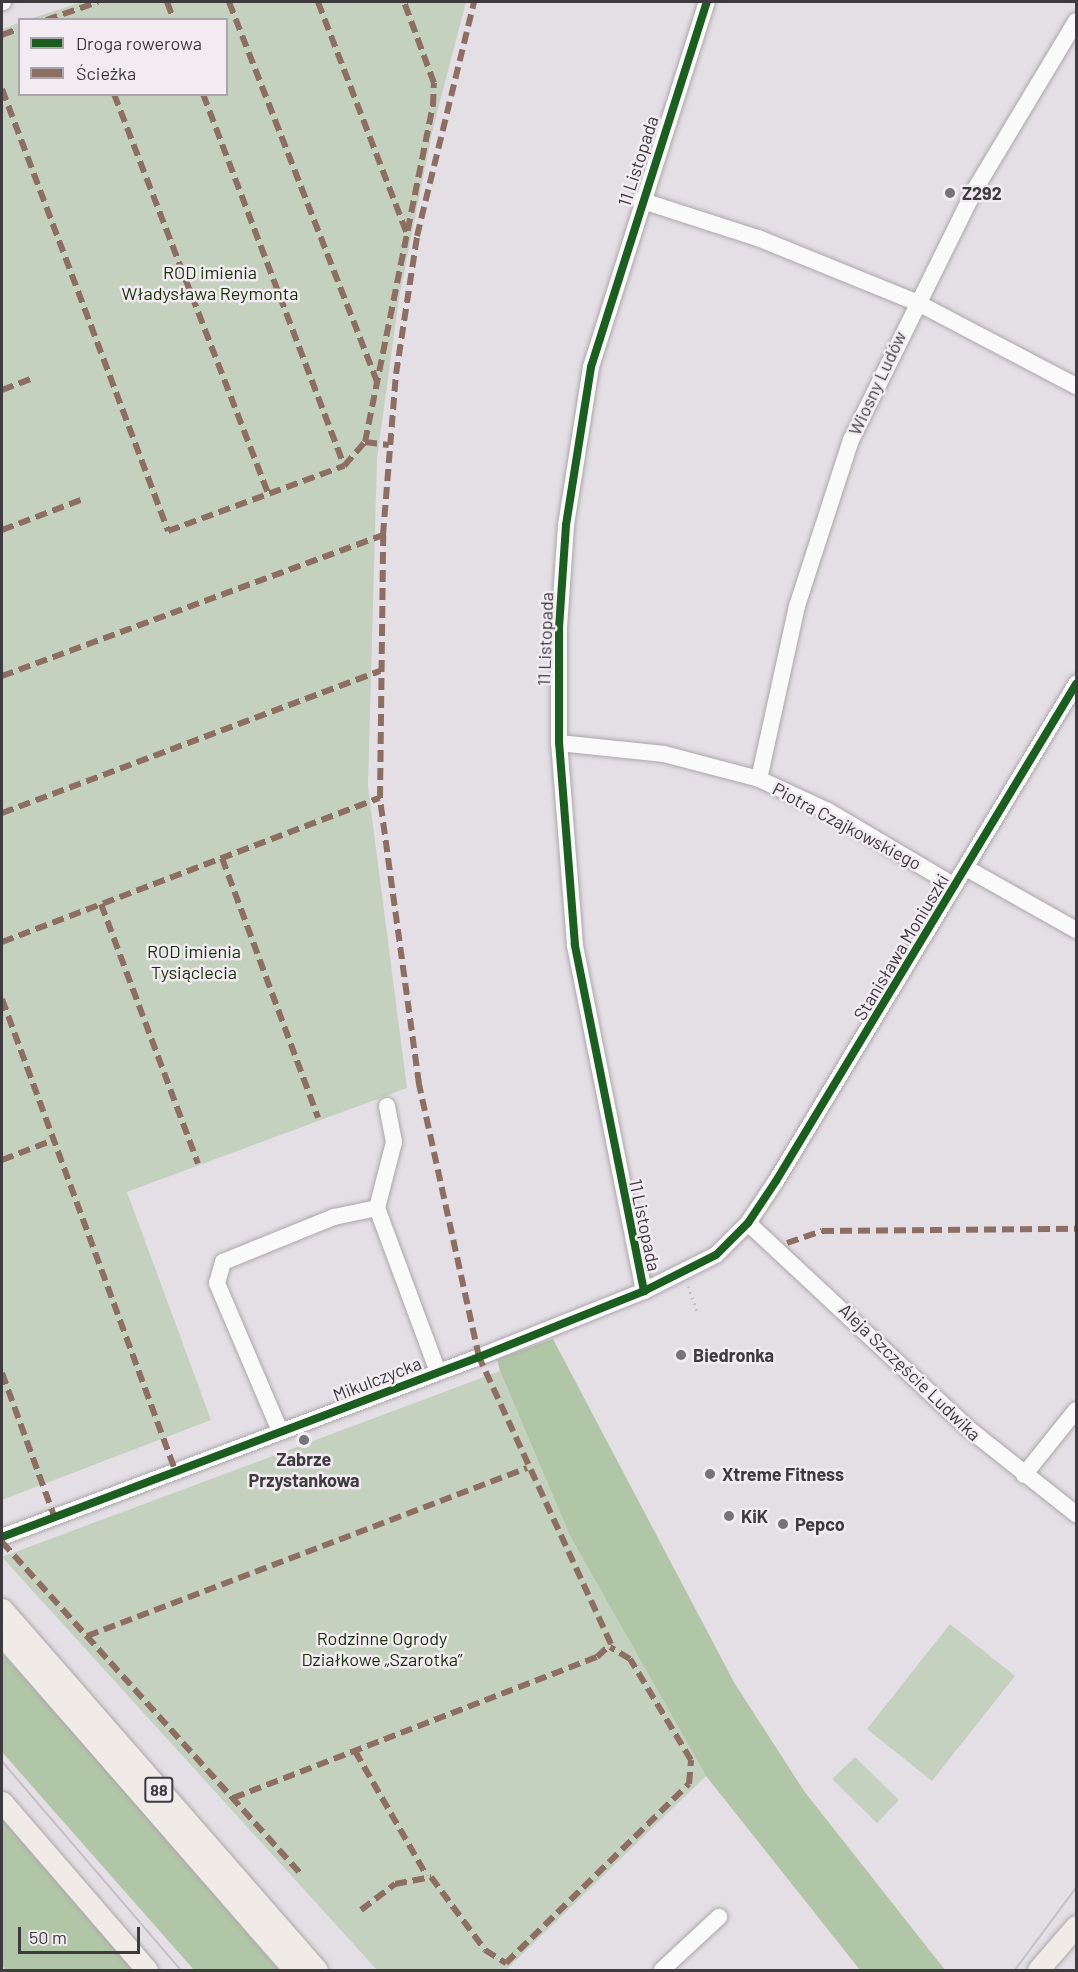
<!DOCTYPE html>
<html>
<head>
<meta charset="utf-8">
<style>
	body { margin:0 }
	#map { position:relative; width:1078px; height:1972px; overflow:hidden; background:#e4dfe4; font-family:Barlow,sans-serif }
	div>[style] { position:absolute }
	.green>* { inset:0; background:#c5d1bf }
	.forest>* { inset:0; background:#b1c6a6 }
	.path>* { height:3px; margin-top:-1.5px; transform-origin:0; background:repeating-linear-gradient(90deg,#c3c1c3 0 1.5px,transparent 0 6px) }
	.roads { filter:drop-shadow(0 0 2px #aba7ab) drop-shadow(0 0 2px #aba7ab) }
	.minor>* { height:16px; margin:-8px; padding:0 8px; transform-origin:8px; border-radius:8px; background:#fbfafb }
	.major>* { height:21px; margin:-10.5px; padding:0 10.5px; transform-origin:10.5px; border-radius:10.5px; background:#f0ebe7 }
	.tram>* { height:1.5px; margin:-0.75px; padding:0 0.75px; transform-origin:0.75px; border-radius:0.75px; background:#c2c1c2 }
	.quiet>* { height:6px; margin-top:-3px; transform-origin:0; background:repeating-linear-gradient(90deg,#8d6e63 0 12px,transparent 0 18px) }
	.cycleway>* { height:8px; margin:-4px; padding:0 4px; transform-origin:4px; border-radius:4px; background:#1b5e20 }
	.dots>* { width:16px; height:16px; translate:-50% -50%; box-sizing:border-box; border:3px solid #f2ebf2; border-radius:50% }
	span { translate:-50% -50%; white-space:nowrap; text-align:center; line-height:1.15; -webkit-text-stroke:5px #f2ebf2; paint-order:stroke }
	.shield-label span { padding:2px 4px; background:#f2ebf2; border:2px solid; border-radius:4px; -webkit-text-stroke-width:0 }
	.shield-label { font-size:16px; color:#3d3b3d; font-weight:700 }
	.street-label { font-size:18px; color:#3d3b3d }
	.poi-label { font-size:18px; color:#3d3b3d; font-weight:700 }
	.left { translate:0 -50%; text-align:left }
	.park-label { font-size:18px; color:#173206 }
	.frame { position:absolute; inset:0; border:3px solid #3d3b3d; pointer-events:none }
	.legend { position:absolute; left:18px; top:18px; width:210px; height:78px; box-sizing:border-box; background:#f2ebf2; border:2px solid #aaa5aa; margin:0; padding:8px 10px; list-style:none; font-size:18px; color:#3d3b3d }
	.legend li { display:flex; align-items:center; gap:12px; height:30px }
	.legend b { width:30px; border:2px solid #aaa5aa }
	.scale { position:absolute; left:18px; top:1927px; width:122px; height:27px; box-sizing:border-box; border:3px solid #3d3b3d; border-top:0; padding-left:8px; font-size:18px; line-height:21px; white-space:nowrap; color:#3d3b3d; -webkit-text-stroke:4px #f2ebf2; paint-order:stroke }
</style>
</head>
<body>
<div id="map">
	<div class="green">
		<div style="clip-path:polygon(82px 2px,466px 2px,433px 128px,399px 298px,377px 459px,368px 787px,407px 1088px,127px 1192px,211px 1420px,2px 1500px,2px 29px,19px 23px,20px 94px,226px 94px,226px 20px,30px 19px)"></div>
		<div style="clip-path:polygon(500px 1371px,570px 1536px,706px 1776px,506px 1970px,377px 1970px,2px 1557px)"></div>
		<div style="clip-path:polygon(950px 1624px,1015px 1676px,932px 1781px,867px 1729px)"></div>
		<div style="clip-path:polygon(855px 1757px,899px 1800px,877px 1823px,832px 1779px)"></div>
	</div>
	<div class="forest">
		<div style="clip-path:polygon(553px 1339px,735px 1684px,804px 1791px,945px 1970px,860px 1970px,706px 1776px,570px 1536px,500px 1371px,497px 1359px)"></div>
		<div style="clip-path:polygon(2px 1653px,101px 1764px,279px 1970px,194px 1970px,2px 1752px)"></div>
		<div style="clip-path:polygon(2px 1819px,133px 1970px,6px 1970px,2px 1965px)"></div>
	</div>
	<div class="path">
		<div style="left:688px;top:1286px;width:27px;rotate:70deg"></div>
		<div style="left:622px;top:1970px;width:4px;rotate:-34deg"></div>
	</div>
	<div class="roads">
		<div class="minor">
			<div style="left:2px;top:2px;width:1px"></div>
			<div style="left:640px;top:200px;width:124px;rotate:17.9deg"></div>
			<div style="left:758px;top:238px;width:170px;rotate:22.1deg"></div>
			<div style="left:916px;top:302px;width:181px;rotate:27.7deg"></div>
			<div style="left:559px;top:743px;width:106px;rotate:6deg"></div>
			<div style="left:664px;top:754px;width:98px;rotate:14.7deg"></div>
			<div style="left:759px;top:779px;width:76px;rotate:24.9deg"></div>
			<div style="left:828px;top:811px;width:147px;rotate:30.6deg"></div>
			<div style="left:759px;top:779px;width:177px;rotate:-77.6deg"></div>
			<div style="left:797px;top:606px;width:175px;rotate:-72deg"></div>
			<div style="left:851px;top:440px;width:278px;rotate:-63.7deg"></div>
			<div style="left:974px;top:191px;width:198px;rotate:-59deg"></div>
			<div style="left:966px;top:868px;width:126px;rotate:29.4deg"></div>
			<div style="left:387px;top:1106px;width:37px;rotate:79deg"></div>
			<div style="left:394px;top:1142px;width:68px;rotate:104.4deg"></div>
			<div style="left:377px;top:1208px;width:175px;rotate:69.6deg"></div>
			<div style="left:748px;top:1223px;width:302px;rotate:43deg"></div>
			<div style="left:969px;top:1429px;width:137px;rotate:38.5deg"></div>
			<div style="left:644px;top:1291px;width:353px;rotate:-101.3deg"></div>
			<div style="left:575px;top:945px;width:203px;rotate:-94.5deg"></div>
			<div style="left:559px;top:743px;width:115px;rotate:-90deg"></div>
			<div style="left:559px;top:628px;width:103px;rotate:-86.1deg"></div>
			<div style="left:566px;top:525px;width:160px;rotate:-81deg"></div>
			<div style="left:591px;top:367px;width:383px;rotate:-72.4deg"></div>
			<div style="left:280px;top:1431px;width:161px;rotate:-113.1deg"></div>
			<div style="left:217px;top:1283px;width:22px;rotate:-74deg"></div>
			<div style="left:223px;top:1262px;width:120px;rotate:-22.1deg"></div>
			<div style="left:334px;top:1217px;width:44px;rotate:-11.8deg"></div>
			<div style="left:1024px;top:1475px;width:83px;rotate:-51.3deg"></div>
			<div style="left:2px;top:1537px;width:510px;rotate:-20.67deg"></div>
			<div style="left:479px;top:1357px;width:178px;rotate:-21.8deg"></div>
			<div style="left:644px;top:1291px;width:80px;rotate:-26.6deg"></div>
			<div style="left:716px;top:1255px;width:45px;rotate:-45deg"></div>
			<div style="left:748px;top:1223px;width:50px;rotate:-56.3deg"></div>
			<div style="left:776px;top:1181px;width:581px;rotate:-58.88deg"></div>
			<div style="left:662px;top:1970px;width:78px;rotate:-42.9deg"></div>
		</div>
		<div class="major">
			<div style="left:2px;top:1609px;width:479px;rotate:48.9deg"></div>
			<div style="left:2px;top:1635px;width:444px;rotate:48.9deg"></div>
			<div style="left:2px;top:1802px;width:222px;rotate:49.2deg"></div>
			<div style="left:1038px;top:1970px;width:58px;rotate:-49.2deg"></div>
		</div>
	</div>
	<div class="tram">
		<div style="left:2px;top:1761px;width:275px;rotate:49.4deg"></div>
		<div style="left:1015px;top:1970px;width:102px;rotate:-53.4deg"></div>
	</div>
	<div class="quiet">
		<div style="left:167px;top:2px;width:19px;rotate:69deg"></div>
		<div style="left:229px;top:2px;width:410px;rotate:68.7deg"></div>
		<div style="left:318px;top:2px;width:248px;rotate:69deg"></div>
		<div style="left:46px;top:20px;width:55px;rotate:-19.1deg"></div>
		<div style="left:2px;top:35px;width:19px;rotate:-21deg"></div>
		<div style="left:2px;top:89px;width:472px;rotate:69.4deg"></div>
		<div style="left:168px;top:531px;width:188px;rotate:-20.3deg"></div>
		<div style="left:344px;top:466px;width:32px;rotate:-49deg"></div>
		<div style="left:365px;top:442px;width:24px;rotate:7deg"></div>
		<div style="left:114px;top:94px;width:429px;rotate:68.9deg"></div>
		<div style="left:203px;top:94px;width:398px;rotate:69.2deg"></div>
		<div style="left:2px;top:390px;width:33px;rotate:-21deg"></div>
		<div style="left:365px;top:442px;width:343px;rotate:-78.6deg"></div>
		<div style="left:433px;top:106px;width:23px;rotate:-88deg"></div>
		<div style="left:434px;top:83px;width:86px;rotate:-110.3deg"></div>
		<div style="left:2px;top:530px;width:87px;rotate:-20.9deg"></div>
		<div style="left:2px;top:676px;width:406px;rotate:-20.3deg"></div>
		<div style="left:2px;top:813px;width:404px;rotate:-20.6deg"></div>
		<div style="left:222px;top:858px;width:277px;rotate:69.7deg"></div>
		<div style="left:101px;top:904px;width:277px;rotate:69.5deg"></div>
		<div style="left:2px;top:942px;width:404px;rotate:-20.9deg"></div>
		<div style="left:2px;top:999px;width:502px;rotate:69.83deg"></div>
		<div style="left:2px;top:1160px;width:55px;rotate:-21.4deg"></div>
		<div style="left:787px;top:1243px;width:37px;rotate:-19deg"></div>
		<div style="left:822px;top:1231px;width:254px;rotate:-0.5deg"></div>
		<div style="left:2px;top:1373px;width:152px;rotate:70deg"></div>
		<div style="left:2px;top:1542px;width:445px;rotate:48deg"></div>
		<div style="left:87px;top:1636px;width:471px;rotate:-20.9deg"></div>
		<div style="left:355px;top:1751px;width:144px;rotate:60.1deg"></div>
		<div style="left:233px;top:1798px;width:390px;rotate:-21.2deg"></div>
		<div style="left:597px;top:1657px;width:19px;rotate:-43deg"></div>
		<div style="left:611px;top:1644px;width:316px;rotate:-114.7deg"></div>
		<div style="left:479px;top:1357px;width:280px;rotate:-102.4deg"></div>
		<div style="left:419px;top:1084px;width:289px;rotate:-97.8deg"></div>
		<div style="left:380px;top:798px;width:263px;rotate:-89.3deg"></div>
		<div style="left:383px;top:535px;width:162px;rotate:-85.4deg"></div>
		<div style="left:396px;top:374px;width:140px;rotate:-81.3deg"></div>
		<div style="left:417px;top:236px;width:241px;rotate:-76.3deg"></div>
		<div style="left:361px;top:1910px;width:43px;rotate:-37.4deg"></div>
		<div style="left:395px;top:1884px;width:37px;rotate:-11deg"></div>
		<div style="left:431px;top:1877px;width:91px;rotate:53.5deg"></div>
		<div style="left:485px;top:1950px;width:25px;rotate:32deg"></div>
		<div style="left:506px;top:1963px;width:256px;rotate:-44.4deg"></div>
		<div style="left:689px;top:1784px;width:24px;rotate:-85deg"></div>
		<div style="left:691px;top:1760px;width:118px;rotate:-121.1deg"></div>
		<div style="left:630px;top:1659px;width:23px;rotate:-149deg"></div>
	</div>
	<div class="cycleway">
		<div style="left:644px;top:1291px;width:353px;rotate:-101.3deg"></div>
		<div style="left:575px;top:945px;width:203px;rotate:-94.5deg"></div>
		<div style="left:559px;top:743px;width:115px;rotate:-90deg"></div>
		<div style="left:559px;top:628px;width:103px;rotate:-86.1deg"></div>
		<div style="left:566px;top:525px;width:160px;rotate:-81deg"></div>
		<div style="left:591px;top:367px;width:383px;rotate:-72.4deg"></div>
		<div style="left:2px;top:1537px;width:510px;rotate:-20.67deg"></div>
		<div style="left:479px;top:1357px;width:178px;rotate:-21.8deg"></div>
		<div style="left:644px;top:1291px;width:80px;rotate:-26.6deg"></div>
		<div style="left:716px;top:1255px;width:45px;rotate:-45deg"></div>
		<div style="left:748px;top:1223px;width:50px;rotate:-56.3deg"></div>
		<div style="left:776px;top:1181px;width:581px;rotate:-58.88deg"></div>
	</div>
	<div class="dots">
		<div style="left:950px;top:193px;background:#777477"></div>
		<div style="left:681px;top:1355px;background:#777477"></div>
		<div style="left:304px;top:1440px;background:#777477"></div>
		<div style="left:710px;top:1474px;background:#777477"></div>
		<div style="left:729px;top:1516px;background:#777477"></div>
		<div style="left:783px;top:1524px;background:#777477"></div>
	</div>
	<div class="shield-label">
		<span style="left:159px;top:1790px">88</span>
	</div>
	<div class="street-label">
		<span style="left:638px;top:161px;rotate:-72deg">11 Listopada</span>
		<span style="left:877px;top:383px;rotate:-65deg">Wiosny Ludów</span>
		<span style="left:545px;top:639px;rotate:-88deg">11 Listopada</span>
		<span style="left:847px;top:826px;rotate:28deg">Piotra Czajkowskiego</span>
		<span style="left:901px;top:947px;rotate:-59deg">Stanisława Moniuszki</span>
		<span style="left:645px;top:1225px;rotate:78deg">11 Listopada</span>
		<span style="left:910px;top:1372px;rotate:44deg">Aleja Szczęście Ludwika</span>
		<span style="left:377px;top:1379px;rotate:-21deg">Mikulczycka</span>
	</div>
	<div class="poi-label">
		<span class="left" style="left:962px;top:193px">Z292</span>
		<span class="left" style="left:693px;top:1355px">Biedronka</span>
		<span style="left:304px;top:1470px">Zabrze<br>Przystankowa</span>
		<span class="left" style="left:722px;top:1474px">Xtreme Fitness</span>
		<span class="left" style="left:741px;top:1516px">KiK</span>
		<span class="left" style="left:795px;top:1524px">Pepco</span>
	</div>
	<div class="park-label">
		<span style="left:210px;top:283px">ROD imienia<br>Władysława Reymonta</span>
		<span style="left:194px;top:962px">ROD imienia<br>Tysiąclecia</span>
		<span style="left:382px;top:1649px">Rodzinne Ogrody<br>Działkowe „Szarotka”</span>
	</div>
	<div class="frame"></div>
	<ul class="legend">
	<li><b style="height:8px;background:#1b5e20"></b>Droga rowerowa</li>
	<li><b style="height:8px;background:#8d6e63"></b>Ścieżka</li>
	</ul>
	<div class="scale">50 m</div>
</div>
</body>
</html>
